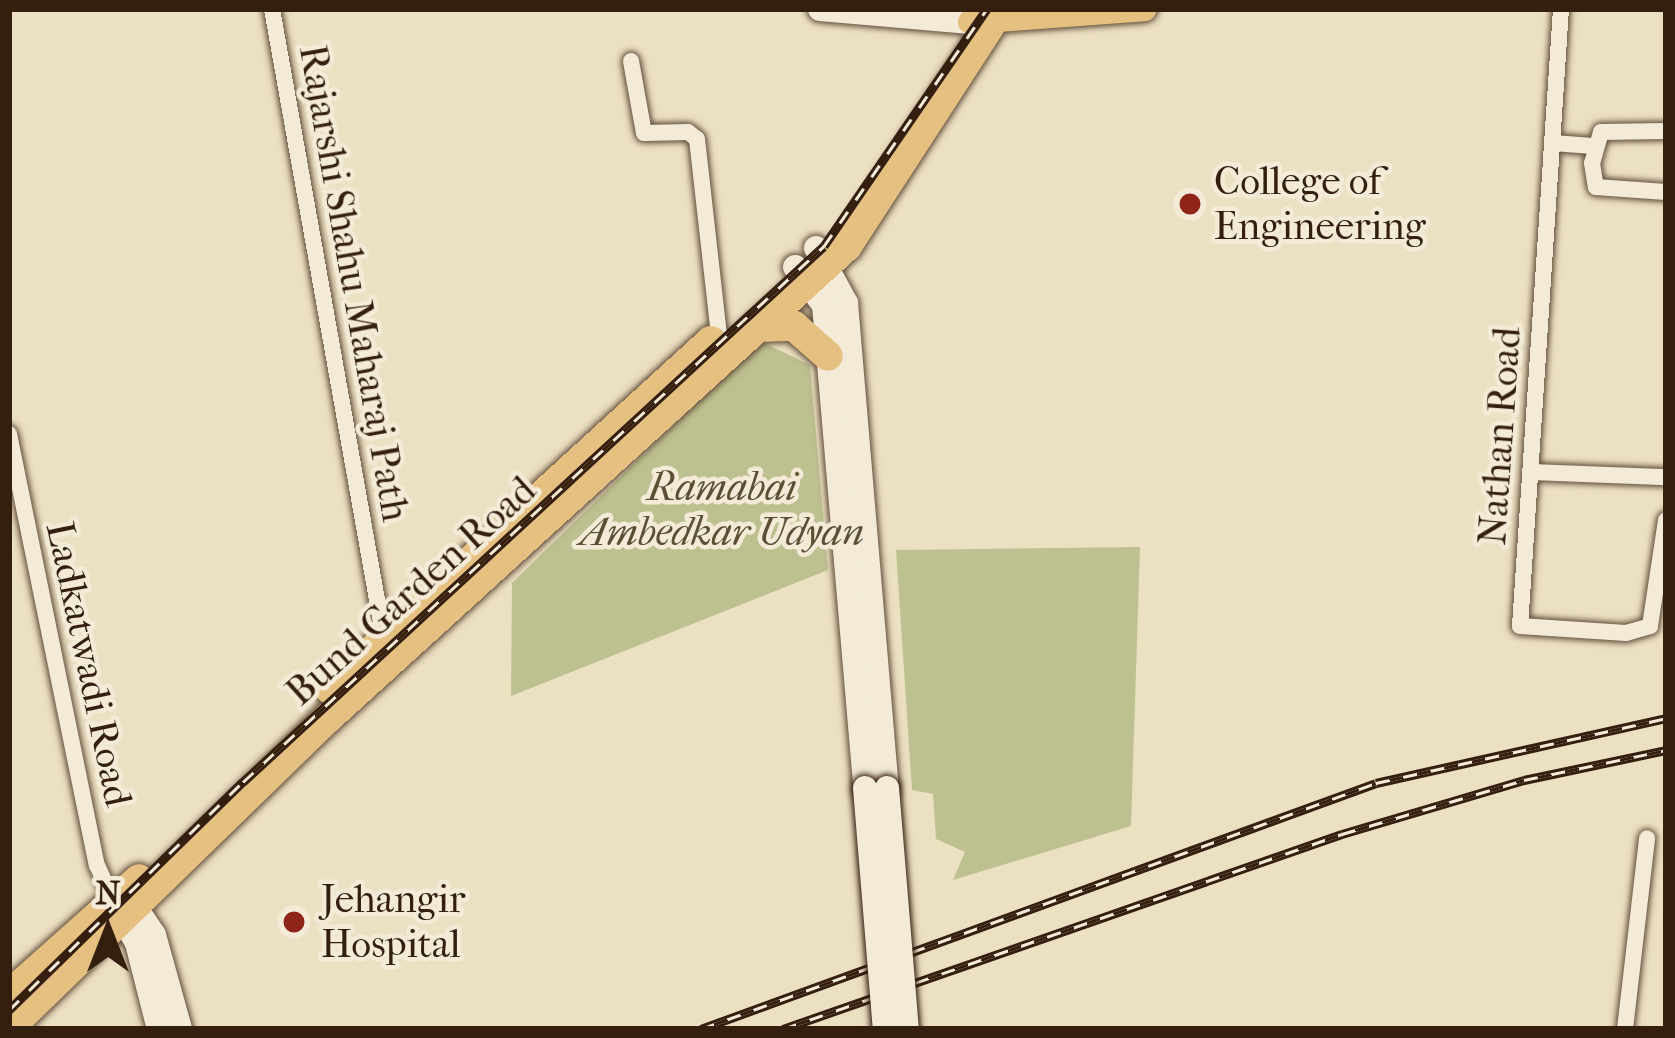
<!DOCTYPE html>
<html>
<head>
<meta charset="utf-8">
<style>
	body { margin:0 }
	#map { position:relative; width:1675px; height:1038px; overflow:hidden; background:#ece0c2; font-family:"IM FELL French Canon",serif }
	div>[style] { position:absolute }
	.green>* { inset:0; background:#bdc18f }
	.roads { filter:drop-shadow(0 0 3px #624e3b) drop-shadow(0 0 3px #624e3b) }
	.street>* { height:16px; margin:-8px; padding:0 8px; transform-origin:8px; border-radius:8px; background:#f3ebd7 }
	.secondary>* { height:24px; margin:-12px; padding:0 12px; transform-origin:12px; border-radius:12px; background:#f3ebd7 }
	.primary>* { height:24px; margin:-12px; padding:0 12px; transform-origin:12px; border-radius:12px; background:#e6c081 }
	.highway>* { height:30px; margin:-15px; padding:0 15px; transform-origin:15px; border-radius:15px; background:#e6c081 }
	.rail>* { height:9px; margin-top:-4.5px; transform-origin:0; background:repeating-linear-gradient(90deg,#f3ebd7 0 14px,#341e0e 0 28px); box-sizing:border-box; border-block:3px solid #341e0e }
	.bridges { filter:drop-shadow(0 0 3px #341e0e) drop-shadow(0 0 3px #341e0e) }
	.secondary-bridge>* { height:24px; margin:-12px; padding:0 12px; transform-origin:12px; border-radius:12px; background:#f3ebd7 }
	.dots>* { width:33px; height:33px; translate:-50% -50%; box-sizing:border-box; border:6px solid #f3ebd7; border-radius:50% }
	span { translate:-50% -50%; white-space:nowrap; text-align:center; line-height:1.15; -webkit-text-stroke:9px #f3ebd7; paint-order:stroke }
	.poi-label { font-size:39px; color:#341e0e }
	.left { translate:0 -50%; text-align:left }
	.street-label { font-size:39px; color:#341e0e }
	.park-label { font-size:39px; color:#5d4f35; font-style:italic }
	.frame { position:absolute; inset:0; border:12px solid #341e0e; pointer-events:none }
	.north { position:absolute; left:48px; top:870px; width:120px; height:120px; -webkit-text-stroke:9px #f3ebd7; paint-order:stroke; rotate:0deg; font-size:33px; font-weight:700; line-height:48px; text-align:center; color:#341e0e }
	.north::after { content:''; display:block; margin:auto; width:42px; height:54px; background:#341e0e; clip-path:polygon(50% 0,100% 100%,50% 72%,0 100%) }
</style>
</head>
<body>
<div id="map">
	<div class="green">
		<div style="clip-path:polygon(760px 341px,810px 365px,828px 570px,511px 696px,512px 583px)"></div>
		<div style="clip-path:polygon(1140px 547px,1131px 826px,953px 880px,965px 852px,936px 839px,933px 794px,912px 790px,896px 550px)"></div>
	</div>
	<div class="roads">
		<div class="street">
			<div style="left:272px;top:9px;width:640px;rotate:79.92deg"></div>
			<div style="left:1561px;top:9px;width:618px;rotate:93.8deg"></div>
			<div style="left:1520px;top:626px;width:106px;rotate:3.8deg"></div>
			<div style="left:1626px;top:633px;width:25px;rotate:-16deg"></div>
			<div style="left:1650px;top:626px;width:107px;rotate:-81.4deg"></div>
			<div style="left:631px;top:61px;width:73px;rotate:79.8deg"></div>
			<div style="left:644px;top:133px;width:44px;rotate:-1.3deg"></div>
			<div style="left:688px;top:132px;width:11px;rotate:38deg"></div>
			<div style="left:697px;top:139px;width:196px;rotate:83.6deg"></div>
			<div style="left:719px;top:334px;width:15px;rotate:42deg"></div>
			<div style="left:1666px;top:131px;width:65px;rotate:179.1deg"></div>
			<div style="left:1601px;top:132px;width:32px;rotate:106deg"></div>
			<div style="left:1592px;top:163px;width:24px;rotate:81deg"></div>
			<div style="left:1596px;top:187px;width:70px;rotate:4.1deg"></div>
			<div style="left:1553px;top:143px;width:40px;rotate:4.3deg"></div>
			<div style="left:9px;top:434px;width:440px;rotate:78.5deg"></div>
			<div style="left:97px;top:865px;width:42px;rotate:65.9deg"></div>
			<div style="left:1533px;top:472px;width:133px;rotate:2.2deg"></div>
			<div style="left:1625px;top:1029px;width:192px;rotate:-83.4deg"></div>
		</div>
		<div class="secondary">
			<div style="left:820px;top:9px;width:151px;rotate:5deg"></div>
			<div style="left:816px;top:248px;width:63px;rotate:61.4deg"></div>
			<div style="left:846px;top:303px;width:487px;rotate:85.2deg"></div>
			<div style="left:795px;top:267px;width:48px;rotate:52.7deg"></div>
			<div style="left:824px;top:305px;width:485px;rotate:85.1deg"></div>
			<div style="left:127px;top:895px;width:48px;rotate:56deg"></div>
			<div style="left:154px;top:935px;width:98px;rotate:74.5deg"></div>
			<div style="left:114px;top:903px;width:46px;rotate:60.1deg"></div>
			<div style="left:137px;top:943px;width:89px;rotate:75.7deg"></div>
		</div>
		<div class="primary">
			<div style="left:970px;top:22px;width:175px;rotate:-4.2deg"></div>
		</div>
		<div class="highway">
			<div style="left:758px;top:327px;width:36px;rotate:-2deg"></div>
			<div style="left:794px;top:326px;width:45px;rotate:41.4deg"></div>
			<div style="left:330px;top:689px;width:516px;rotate:-42.41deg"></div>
			<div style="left:9px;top:995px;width:174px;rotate:-41.7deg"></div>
			<div style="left:9px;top:1028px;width:445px;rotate:-44.2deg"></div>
			<div style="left:328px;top:718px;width:702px;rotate:-42.28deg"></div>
			<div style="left:847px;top:246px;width:283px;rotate:-57deg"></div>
		</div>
	</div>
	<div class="rail">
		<div style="left:9px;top:1010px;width:327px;rotate:-44.3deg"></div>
		<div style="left:243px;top:782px;width:790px;rotate:-42.69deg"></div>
		<div style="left:824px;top:246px;width:288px;rotate:-55.5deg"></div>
		<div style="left:701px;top:1029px;width:718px;rotate:-20.02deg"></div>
		<div style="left:1376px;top:783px;width:297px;rotate:-12.6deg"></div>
		<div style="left:783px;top:1029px;width:592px;rotate:-19.23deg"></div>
		<div style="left:1342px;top:834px;width:190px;rotate:-16.5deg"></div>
		<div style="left:1524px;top:780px;width:145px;rotate:-11.9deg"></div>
	</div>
	<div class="bridges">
		<div class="secondary-bridge">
			<div style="left:865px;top:788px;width:242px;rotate:85.3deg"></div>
			<div style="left:887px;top:788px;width:242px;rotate:85.3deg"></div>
		</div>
	</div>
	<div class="dots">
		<div style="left:1190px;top:204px;background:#8f2418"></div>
		<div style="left:294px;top:922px;background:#8f2418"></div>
	</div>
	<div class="poi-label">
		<span class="left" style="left:1214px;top:204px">College of<br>Engineering</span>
		<span class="left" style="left:321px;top:922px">Jehangir<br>Hospital</span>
	</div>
	<div class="street-label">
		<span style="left:354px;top:283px;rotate:80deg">Rajarshi Shahu Maharaj Path</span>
		<span style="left:1500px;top:436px;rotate:-86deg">Nathan Road</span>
		<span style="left:411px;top:591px;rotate:-42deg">Bund Garden Road</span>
		<span style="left:89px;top:664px;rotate:78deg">Ladkatwadi Road</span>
	</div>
	<div class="park-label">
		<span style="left:722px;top:510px">Ramabai<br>Ambedkar Udyan</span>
	</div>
	<div class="frame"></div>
	<div class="north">N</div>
</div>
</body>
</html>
